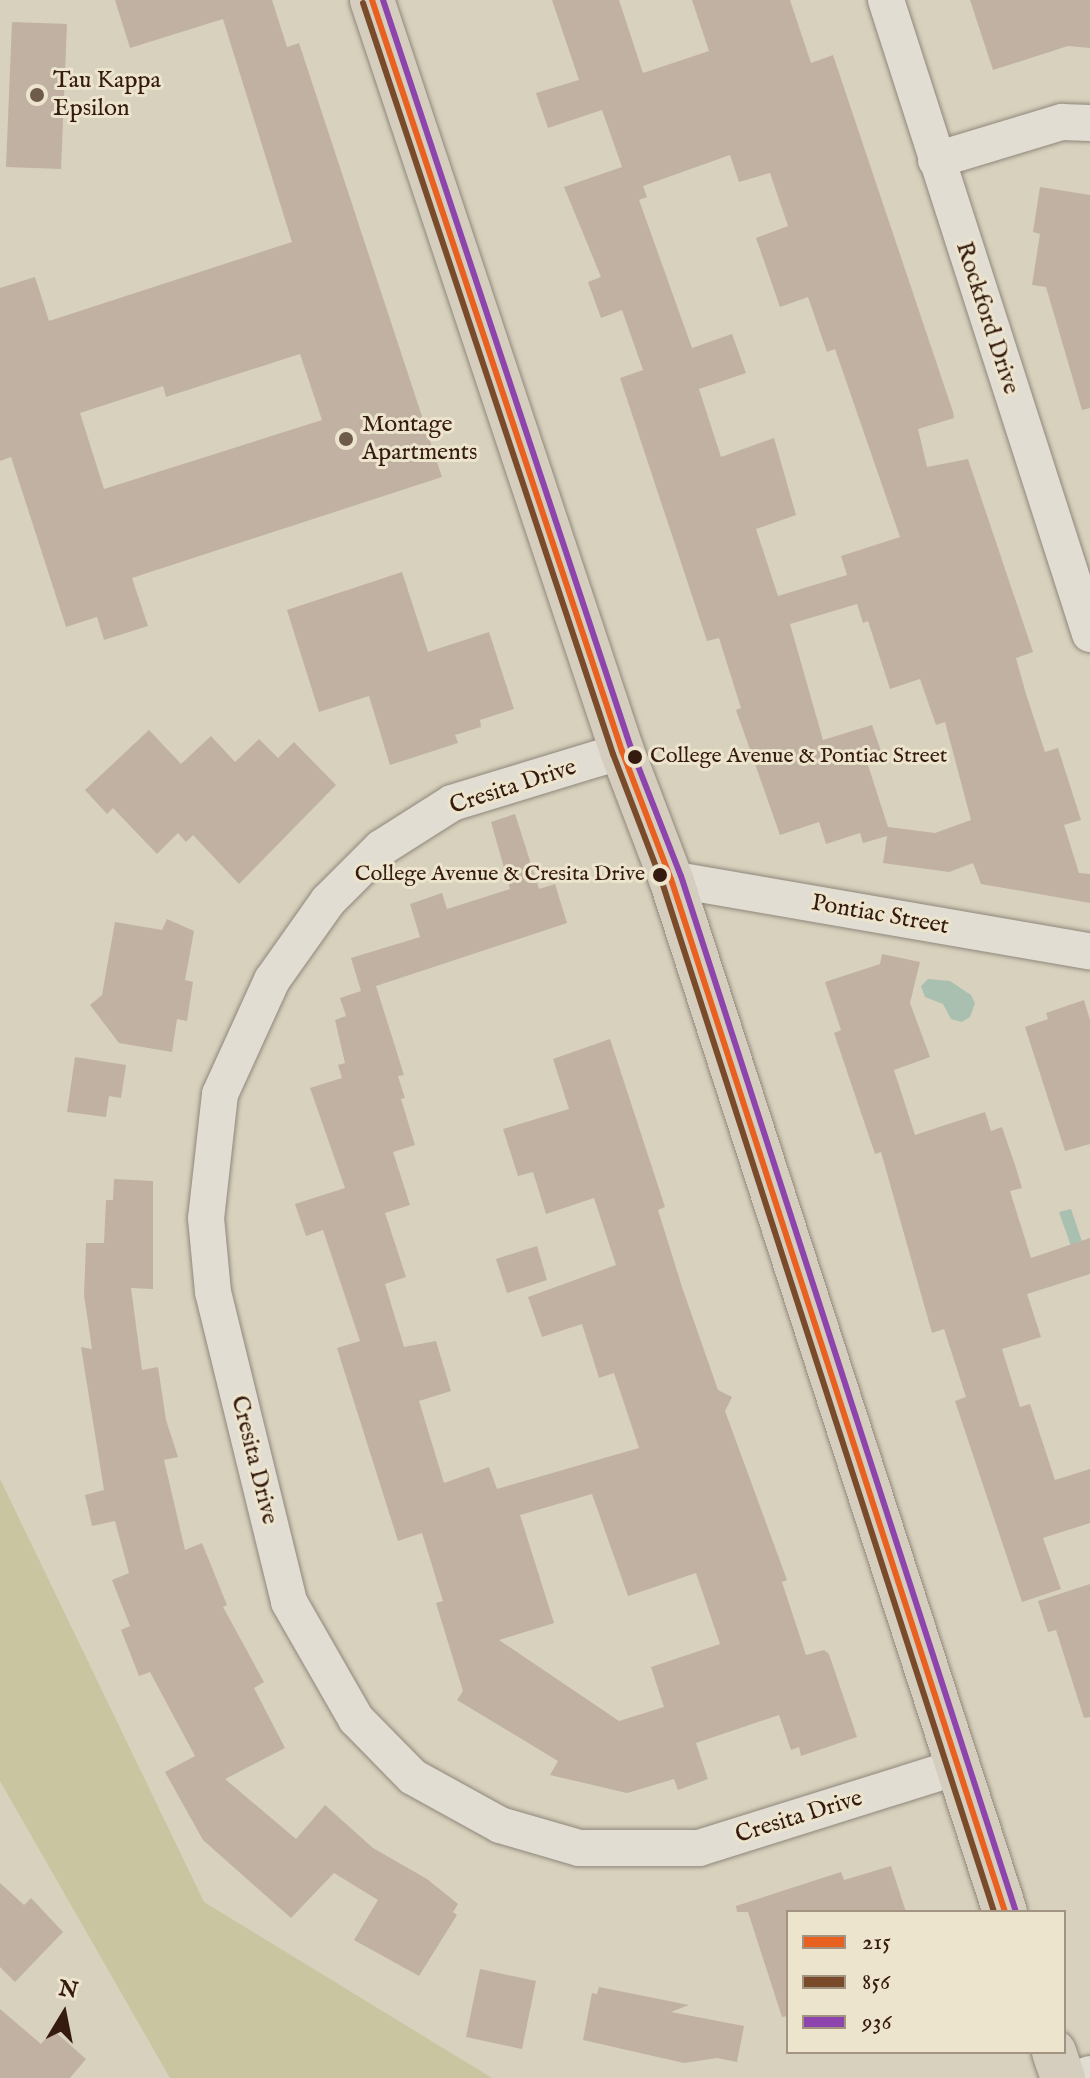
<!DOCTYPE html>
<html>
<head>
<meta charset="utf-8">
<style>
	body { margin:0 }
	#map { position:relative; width:1090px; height:2078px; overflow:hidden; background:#d8d1bd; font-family:"IM FELL English",serif }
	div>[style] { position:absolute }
	.green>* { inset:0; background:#c8c5a0 }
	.water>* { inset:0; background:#a9c0b0 }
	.building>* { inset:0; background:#c1b1a2 }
	.roads { filter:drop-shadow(0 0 2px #8f877b) drop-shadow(0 0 2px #8f877b) }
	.street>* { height:36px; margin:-18px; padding:0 18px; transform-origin:18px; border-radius:18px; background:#e1ddd3 }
	.primary>* { height:44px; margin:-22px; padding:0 22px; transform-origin:22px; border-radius:22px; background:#d5cebf }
	.bus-1>* { height:6px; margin:-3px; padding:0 3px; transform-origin:3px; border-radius:3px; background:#e96121 }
	.bus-2>* { height:6px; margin:-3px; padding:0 3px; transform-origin:3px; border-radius:3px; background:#7a4b2a }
	.bus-3>* { height:6px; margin:-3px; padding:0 3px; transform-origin:3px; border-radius:3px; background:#8e44ad }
	.dots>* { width:22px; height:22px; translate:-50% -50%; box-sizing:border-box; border:4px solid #ede4cd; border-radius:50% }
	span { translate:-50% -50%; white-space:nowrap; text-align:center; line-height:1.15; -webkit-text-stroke:6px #ede4cd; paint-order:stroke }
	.bus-label { font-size:22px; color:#351b0f }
	.left { translate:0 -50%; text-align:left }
	.right { translate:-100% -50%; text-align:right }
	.poi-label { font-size:24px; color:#351b0f }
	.street-label { font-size:24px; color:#351b0f }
	.legend { position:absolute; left:786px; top:1910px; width:280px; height:144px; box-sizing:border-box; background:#ede4cd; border:2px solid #a39481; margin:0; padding:10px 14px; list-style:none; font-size:24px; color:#351b0f }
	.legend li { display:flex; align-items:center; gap:16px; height:40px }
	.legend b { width:40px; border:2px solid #a39481 }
	.north { position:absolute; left:24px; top:1974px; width:80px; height:80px; -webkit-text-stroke:6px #ede4cd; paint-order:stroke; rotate:10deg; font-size:22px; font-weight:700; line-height:32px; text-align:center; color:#351b0f }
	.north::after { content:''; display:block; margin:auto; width:28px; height:36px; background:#351b0f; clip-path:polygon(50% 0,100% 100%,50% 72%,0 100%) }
</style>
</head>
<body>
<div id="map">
	<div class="green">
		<div style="clip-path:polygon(0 1479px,204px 1902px,492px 2078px,170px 2078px,0 1781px)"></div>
	</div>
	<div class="water">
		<div style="clip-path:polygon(928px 979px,950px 981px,971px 995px,975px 1003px,970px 1017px,962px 1022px,951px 1019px,943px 1004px,925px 997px,921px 986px)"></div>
		<div style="clip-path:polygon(1071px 1209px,1090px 1265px,1079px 1269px,1059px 1212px)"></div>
	</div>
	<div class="building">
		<div style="clip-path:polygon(evenodd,115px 0,272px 0,287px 47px,299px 43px,442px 477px,132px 578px,148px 626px,104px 640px,97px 617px,66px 627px,11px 457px,0 461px,0 288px,35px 277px,49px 321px,292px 242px,223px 19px,130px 48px,115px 0,300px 354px,322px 420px,104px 489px,80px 413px,163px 386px,166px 397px,300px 354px)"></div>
		<div style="clip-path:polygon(evenodd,552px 0,619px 0,643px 73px,709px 51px,692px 0,790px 0,811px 63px,833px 55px,953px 412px,954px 418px,918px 429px,927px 467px,968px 459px,1033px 652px,1016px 658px,1026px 694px,1045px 752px,1058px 748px,1081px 820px,1064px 825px,1079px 873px,1090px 874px,1090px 903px,981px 884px,973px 863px,949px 872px,883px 863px,887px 836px,863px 843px,860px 833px,826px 844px,819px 822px,780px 835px,736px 710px,741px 708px,719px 638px,707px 641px,620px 378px,643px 370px,622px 310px,601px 318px,588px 282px,601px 277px,564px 187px,622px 167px,602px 110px,548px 128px,536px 93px,579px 80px,552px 0,730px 155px,739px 182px,770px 173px,788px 226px,756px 238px,780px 307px,808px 297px,827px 352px,835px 349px,900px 537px,841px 556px,847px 575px,778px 596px,756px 529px,796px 515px,774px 438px,721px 457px,699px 389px,746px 373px,732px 334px,692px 348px,639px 200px,647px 197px,643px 186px,730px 155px,552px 0,857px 604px,863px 623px,868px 621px,890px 689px,920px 679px,936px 725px,945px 722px,971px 820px,935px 833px,888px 827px,867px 762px,883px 757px,872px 725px,823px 740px,790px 624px,857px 604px)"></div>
		<div style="clip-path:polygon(970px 0,1090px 0,1090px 48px,1068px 46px,993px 70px)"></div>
		<div style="clip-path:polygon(12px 22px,67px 24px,61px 169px,6px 167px)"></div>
		<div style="clip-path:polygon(1040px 187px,1090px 195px,1090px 408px,1082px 410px,1046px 287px,1032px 285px,1040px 234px,1033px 232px)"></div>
		<div style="clip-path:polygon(402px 572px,428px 652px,489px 632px,514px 709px,480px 720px,481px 727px,455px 735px,458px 743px,390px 765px,369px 696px,319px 712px,287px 610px)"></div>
		<div style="clip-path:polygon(149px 730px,181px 764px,211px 736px,235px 762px,259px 739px,278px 758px,294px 742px,336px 785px,239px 884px,193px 835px,186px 842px,178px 833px,157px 854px,113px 808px,107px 814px,85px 790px)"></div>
		<div style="clip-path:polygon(evenodd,515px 814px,539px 889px,555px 884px,567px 923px,376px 986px,404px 1075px,398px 1076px,405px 1098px,401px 1099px,415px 1145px,393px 1152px,410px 1205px,385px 1213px,406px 1277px,385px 1284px,404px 1347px,436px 1341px,451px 1391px,419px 1401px,444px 1483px,489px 1467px,497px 1489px,639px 1448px,614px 1373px,599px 1378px,582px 1324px,542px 1337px,528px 1297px,616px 1265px,594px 1198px,546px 1214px,533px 1172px,518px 1176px,503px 1129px,569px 1109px,553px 1059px,610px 1039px,665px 1207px,658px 1210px,682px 1287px,718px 1390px,732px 1397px,725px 1411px,787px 1580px,782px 1582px,806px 1655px,824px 1650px,829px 1654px,857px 1737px,801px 1756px,799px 1747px,791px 1750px,779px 1715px,696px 1743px,708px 1779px,678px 1790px,674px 1779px,627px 1793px,550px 1775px,558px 1761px,457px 1700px,463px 1691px,436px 1603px,443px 1601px,422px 1533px,398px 1541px,337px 1348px,360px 1341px,323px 1230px,306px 1236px,295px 1204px,345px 1188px,310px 1088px,342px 1078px,338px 1065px,345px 1063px,335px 1020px,346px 1016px,340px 998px,361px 991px,351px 958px,420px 937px,410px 904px,442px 893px,447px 909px,510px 889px,491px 822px,515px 814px,592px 1494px,628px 1596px,696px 1573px,720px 1644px,651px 1667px,664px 1707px,619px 1721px,499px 1640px,554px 1623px,520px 1515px,592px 1494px)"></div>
		<div style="clip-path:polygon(167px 919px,194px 931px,185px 980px,193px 982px,187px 1021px,177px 1019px,172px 1052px,119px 1043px,90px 1005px,102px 995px,115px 922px,162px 930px)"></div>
		<div style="clip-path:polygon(882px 954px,920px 962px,910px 1003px,930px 1057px,894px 1070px,915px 1135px,985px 1112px,991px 1131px,1002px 1127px,1016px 1168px,1022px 1188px,1010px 1191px,1031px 1258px,1090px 1238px,1090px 1274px,1027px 1294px,1041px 1337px,1002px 1349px,1020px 1407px,1030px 1404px,1055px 1480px,1090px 1469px,1090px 1523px,1043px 1538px,1061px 1589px,1022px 1602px,955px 1401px,966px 1397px,944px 1329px,932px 1333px,881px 1152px,875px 1154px,834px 1033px,841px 1030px,825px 982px,880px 964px)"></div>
		<div style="clip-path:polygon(1084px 1000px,1090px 1020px,1090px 1144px,1065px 1151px,1025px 1027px,1048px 1019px,1046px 1013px)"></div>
		<div style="clip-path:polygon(75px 1057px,126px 1065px,121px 1098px,109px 1096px,106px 1117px,67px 1112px)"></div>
		<div style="clip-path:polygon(114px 1179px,153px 1181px,153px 1289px,131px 1288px,142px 1370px,158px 1367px,166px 1420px,178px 1457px,164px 1460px,185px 1550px,202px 1543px,227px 1605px,223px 1607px,264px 1682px,254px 1688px,285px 1748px,225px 1779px,296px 1839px,325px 1805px,373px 1848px,427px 1879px,458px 1904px,453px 1912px,457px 1915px,419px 1976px,354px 1940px,378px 1900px,334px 1873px,291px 1918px,203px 1840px,165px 1772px,195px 1756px,150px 1672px,139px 1676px,121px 1630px,130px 1626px,112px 1580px,129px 1573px,115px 1521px,92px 1526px,85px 1495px,104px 1490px,81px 1347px,92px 1349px,84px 1295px,86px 1243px,104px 1243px,106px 1200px,113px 1200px)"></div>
		<div style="clip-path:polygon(537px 1246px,547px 1280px,507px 1293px,496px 1259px)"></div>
		<div style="clip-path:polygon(1090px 1584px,1090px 1717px,1084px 1718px,1056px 1630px,1048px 1632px,1038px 1601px)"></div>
		<div style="clip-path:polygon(891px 1866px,906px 1912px,788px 1912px,788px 2016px,782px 2017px,748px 1912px,737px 1912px,736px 1906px,841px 1872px,844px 1880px)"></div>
		<div style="clip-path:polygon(0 1883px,24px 1905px,31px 1898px,63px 1932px,15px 1982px,0 1967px)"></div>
		<div style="clip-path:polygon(480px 1969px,536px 1981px,522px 2049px,466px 2037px)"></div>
		<div style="clip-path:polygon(599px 1987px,689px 2005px,671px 2012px,744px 2026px,737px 2062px,717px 2058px,684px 2063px,583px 2040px,592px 1993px,597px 1994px)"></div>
		<div style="clip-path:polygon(0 2009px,41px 2044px,53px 2030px,86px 2059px,70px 2078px,0 2078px)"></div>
	</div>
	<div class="roads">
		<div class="street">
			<div style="left:886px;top:0;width:666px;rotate:72.16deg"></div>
			<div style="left:936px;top:160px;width:132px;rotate:-16.8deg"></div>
			<div style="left:1062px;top:122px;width:28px;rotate:2deg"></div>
			<div style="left:622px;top:751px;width:178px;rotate:163deg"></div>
			<div style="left:452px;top:803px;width:84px;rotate:147.6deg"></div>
			<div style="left:381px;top:848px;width:75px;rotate:135deg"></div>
			<div style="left:328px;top:901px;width:97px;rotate:125.3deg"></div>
			<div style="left:272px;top:980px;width:125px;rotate:114.5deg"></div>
			<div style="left:220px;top:1094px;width:125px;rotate:96.4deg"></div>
			<div style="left:206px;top:1218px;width:74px;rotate:84.6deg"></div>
			<div style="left:213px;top:1292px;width:319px;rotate:76.2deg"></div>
			<div style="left:289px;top:1602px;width:135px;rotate:60.2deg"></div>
			<div style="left:356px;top:1719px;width:81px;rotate:45.5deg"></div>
			<div style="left:413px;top:1777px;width:99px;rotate:28.9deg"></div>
			<div style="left:500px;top:1825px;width:82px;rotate:16.2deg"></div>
			<div style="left:579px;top:1848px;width:120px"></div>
			<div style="left:699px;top:1848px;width:268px;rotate:-17.4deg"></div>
			<div style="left:671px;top:879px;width:425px;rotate:9.8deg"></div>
			<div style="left:1078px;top:2078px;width:13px;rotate:-18deg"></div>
		</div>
		<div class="primary">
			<div style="left:372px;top:0;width:792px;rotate:71.59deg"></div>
			<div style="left:622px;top:751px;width:137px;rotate:69.1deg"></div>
			<div style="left:671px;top:879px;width:1086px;rotate:72.08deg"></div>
			<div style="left:1054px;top:2052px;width:28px;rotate:71deg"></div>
		</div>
	</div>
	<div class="bus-1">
		<div style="left:372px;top:0;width:792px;rotate:71.59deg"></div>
		<div style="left:622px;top:751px;width:137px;rotate:69.1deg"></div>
		<div style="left:671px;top:879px;width:1086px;rotate:72.08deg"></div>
	</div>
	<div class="bus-2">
		<div style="left:363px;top:3px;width:792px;rotate:71.59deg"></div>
		<div style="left:613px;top:754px;width:137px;rotate:69.1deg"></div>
		<div style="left:662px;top:882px;width:1082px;rotate:72.13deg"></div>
	</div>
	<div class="bus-3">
		<div style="left:383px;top:0;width:788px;rotate:71.66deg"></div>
		<div style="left:631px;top:748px;width:137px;rotate:68.7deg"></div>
		<div style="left:681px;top:876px;width:1086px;rotate:72.08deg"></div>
	</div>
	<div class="dots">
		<div style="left:37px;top:95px;background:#6e5b4c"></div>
		<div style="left:346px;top:439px;background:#6e5b4c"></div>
		<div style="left:635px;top:757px;background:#351b0f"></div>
		<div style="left:660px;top:875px;background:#351b0f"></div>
	</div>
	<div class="bus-label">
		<span class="left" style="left:650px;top:757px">College Avenue &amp; Pontiac Street</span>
		<span class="right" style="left:645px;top:875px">College Avenue &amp; Cresita Drive</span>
	</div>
	<div class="poi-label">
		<span class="left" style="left:53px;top:95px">Tau Kappa<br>Epsilon</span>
		<span class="left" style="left:362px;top:439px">Montage<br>Apartments</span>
	</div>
	<div class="street-label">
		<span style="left:987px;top:318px;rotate:72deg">Rockford Drive</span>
		<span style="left:513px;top:787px;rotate:-18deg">Cresita Drive</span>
		<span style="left:880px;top:915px;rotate:10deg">Pontiac Street</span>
		<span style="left:254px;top:1460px;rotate:76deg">Cresita Drive</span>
		<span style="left:799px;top:1817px;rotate:-17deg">Cresita Drive</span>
	</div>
	<ul class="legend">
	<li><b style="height:10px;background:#e96121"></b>215</li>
	<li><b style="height:10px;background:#7a4b2a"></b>856</li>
	<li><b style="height:10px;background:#8e44ad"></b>936</li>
	</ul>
	<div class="north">N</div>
</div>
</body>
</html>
